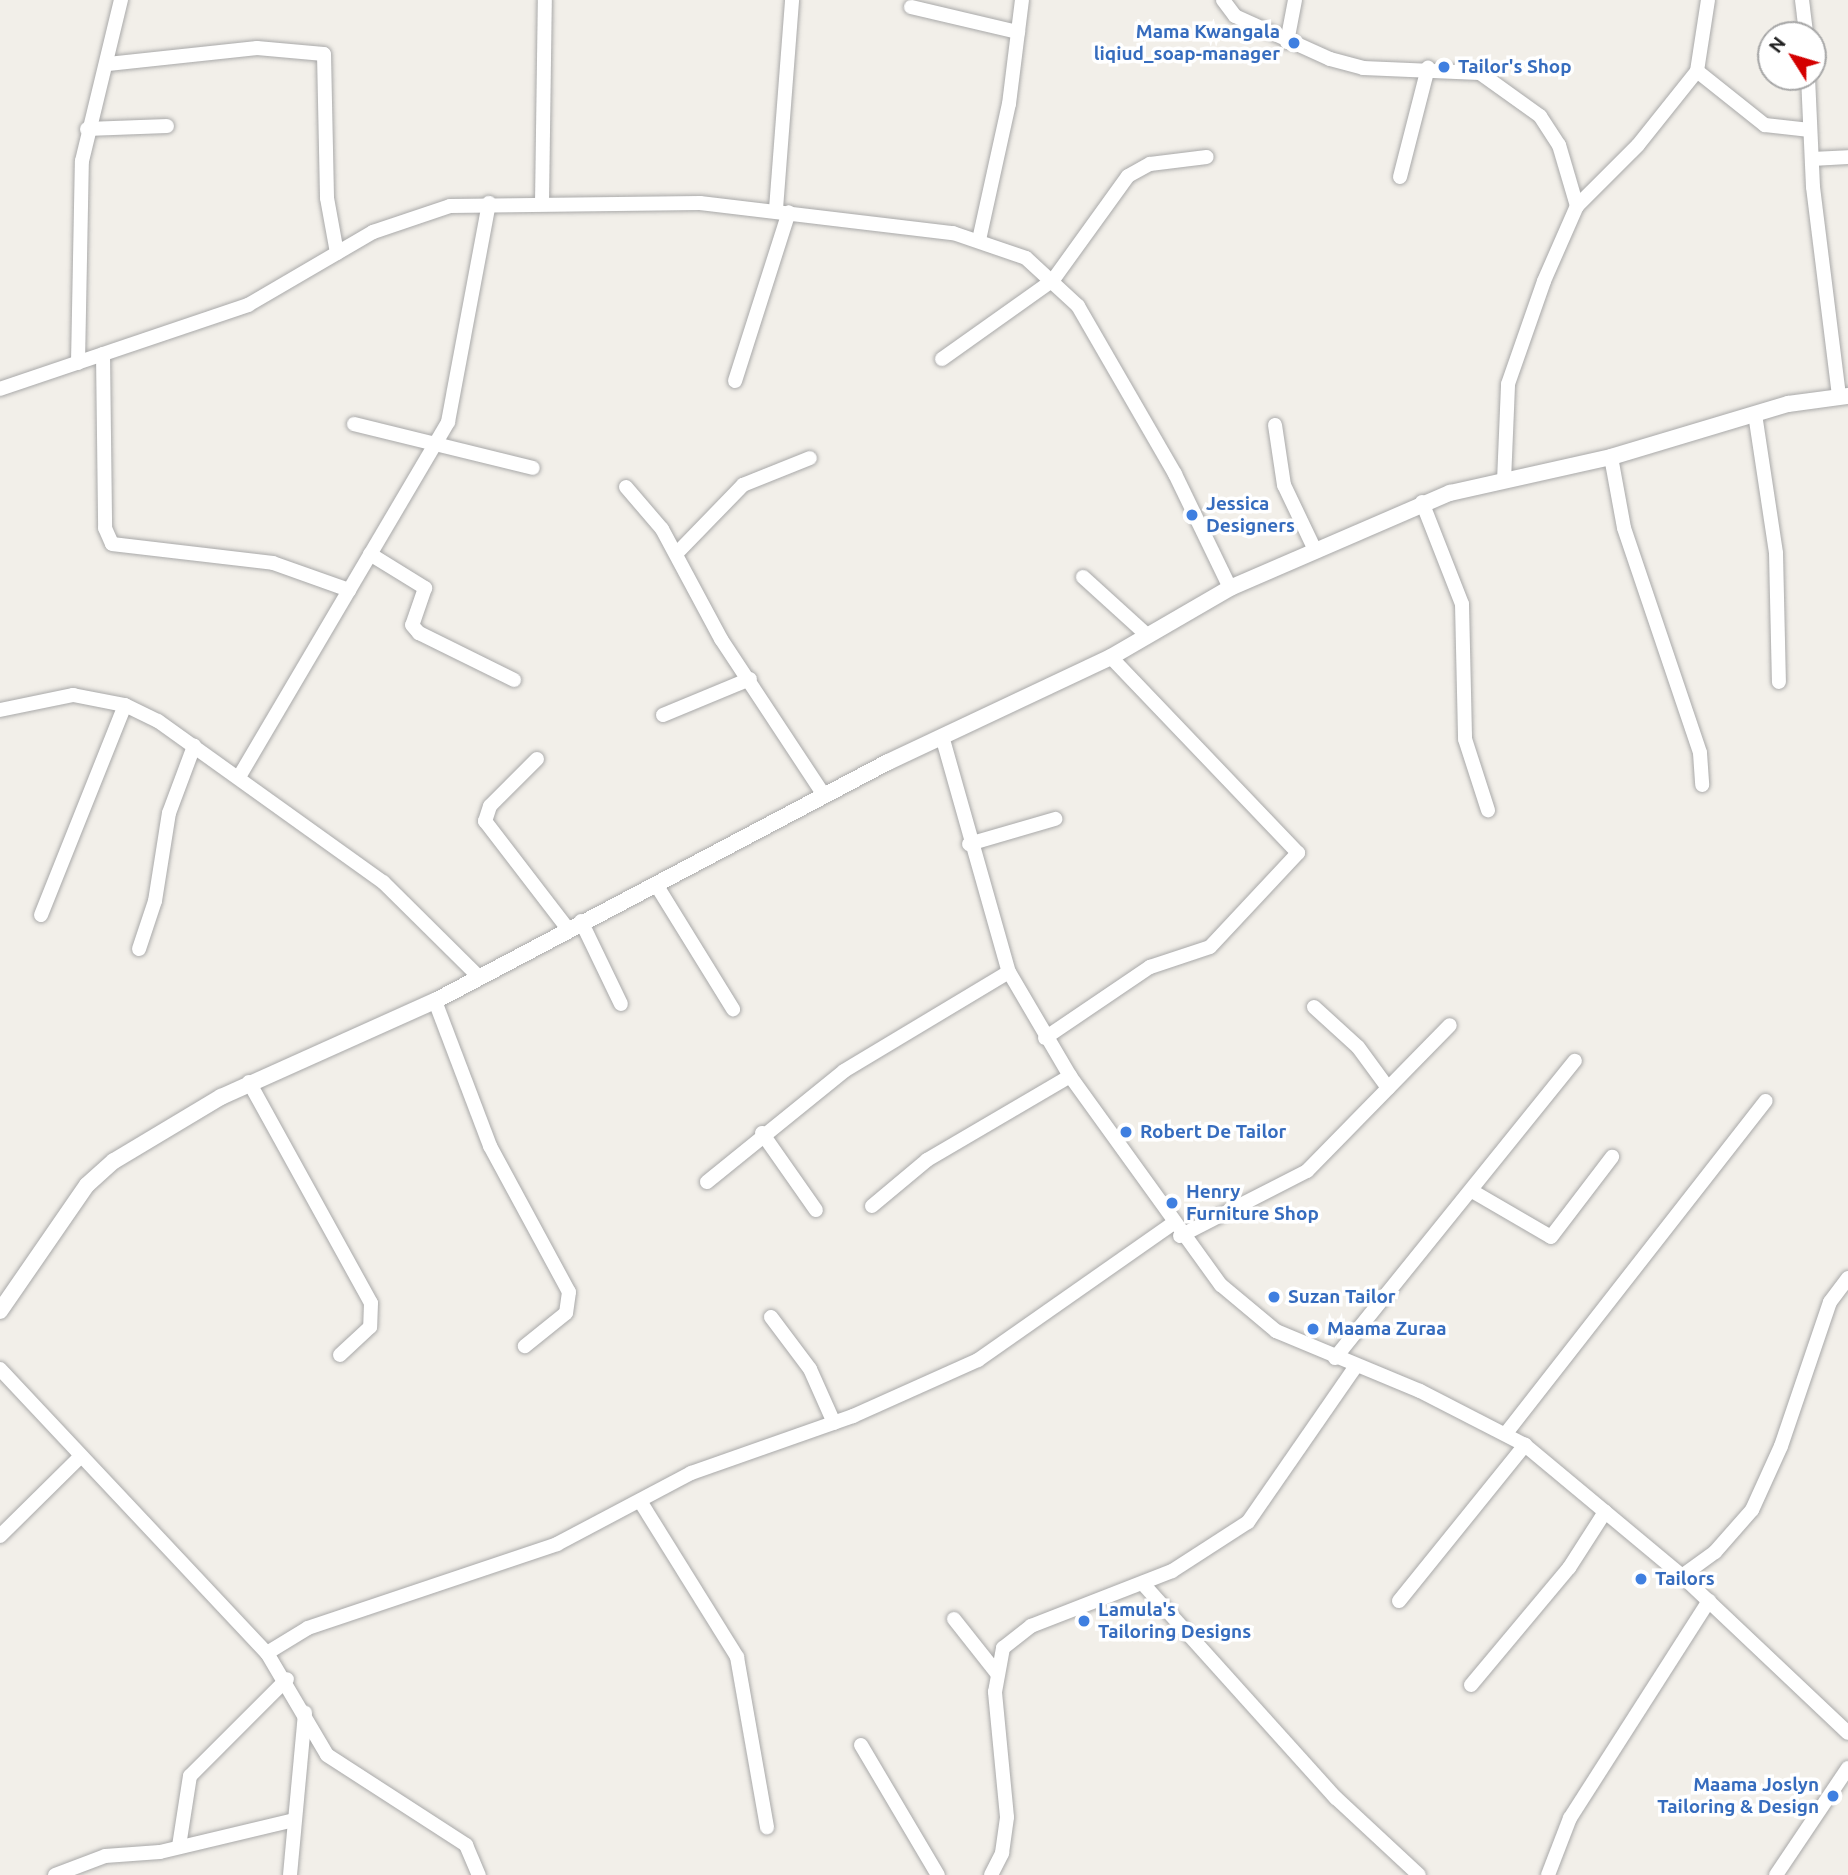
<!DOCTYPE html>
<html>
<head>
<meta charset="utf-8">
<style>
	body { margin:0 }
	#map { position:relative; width:1848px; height:1875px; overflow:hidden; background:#f2efe9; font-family:Ubuntu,sans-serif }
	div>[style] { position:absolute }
	.roads { filter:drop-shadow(0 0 2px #a9a9a9) drop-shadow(0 0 2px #a9a9a9) }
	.minor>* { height:14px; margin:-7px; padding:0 7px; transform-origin:7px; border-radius:7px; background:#fff }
	.tertiary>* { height:16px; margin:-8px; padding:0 8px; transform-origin:8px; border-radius:8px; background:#fff }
	.dots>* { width:19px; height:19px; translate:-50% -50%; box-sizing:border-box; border:4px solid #fff; border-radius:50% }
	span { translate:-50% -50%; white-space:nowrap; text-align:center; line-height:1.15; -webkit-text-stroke:7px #fff; paint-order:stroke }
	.shop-label { font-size:19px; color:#366cbe; font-weight:700 }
	.right { translate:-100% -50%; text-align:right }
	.left { translate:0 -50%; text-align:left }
	.north { position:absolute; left:1757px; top:21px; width:70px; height:70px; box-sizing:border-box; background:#fff; border:2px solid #a7a7a7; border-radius:50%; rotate:307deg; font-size:19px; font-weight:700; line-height:28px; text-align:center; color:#222 }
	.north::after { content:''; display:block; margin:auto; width:24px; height:32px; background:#d40000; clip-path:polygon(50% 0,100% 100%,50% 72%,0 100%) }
</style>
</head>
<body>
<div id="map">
	<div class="roads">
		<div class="minor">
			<div style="left:1223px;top:0;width:20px;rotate:53deg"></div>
			<div style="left:1235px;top:16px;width:104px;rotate:24.4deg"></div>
			<div style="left:1330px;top:59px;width:34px;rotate:15deg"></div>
			<div style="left:1363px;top:68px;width:117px;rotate:2.4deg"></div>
			<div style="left:1480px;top:73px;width:74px;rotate:35.6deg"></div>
			<div style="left:1540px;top:116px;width:35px;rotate:57deg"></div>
			<div style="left:1559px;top:145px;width:64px;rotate:73.6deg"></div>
			<div style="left:1802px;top:0;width:35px;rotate:83deg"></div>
			<div style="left:911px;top:7px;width:110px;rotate:13.2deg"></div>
			<div style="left:1287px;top:42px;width:43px;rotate:-79.2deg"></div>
			<div style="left:108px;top:64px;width:150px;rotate:-6.1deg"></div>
			<div style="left:257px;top:48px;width:67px;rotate:5.1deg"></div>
			<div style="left:324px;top:54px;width:144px;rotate:88.8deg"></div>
			<div style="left:327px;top:198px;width:56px;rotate:79.7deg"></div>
			<div style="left:1697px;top:71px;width:87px;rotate:38.5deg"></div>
			<div style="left:1765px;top:125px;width:45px;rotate:6.3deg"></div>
			<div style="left:1808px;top:77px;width:110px;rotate:87.4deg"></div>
			<div style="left:1813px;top:187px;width:212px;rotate:82.9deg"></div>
			<div style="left:87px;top:129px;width:80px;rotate:-2.1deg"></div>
			<div style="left:1812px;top:159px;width:36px;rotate:-3deg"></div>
			<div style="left:1400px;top:177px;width:113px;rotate:-75.6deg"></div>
			<div style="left:542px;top:203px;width:203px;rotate:-89.2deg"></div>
			<div style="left:776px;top:209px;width:210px;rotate:-85.6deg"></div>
			<div style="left:979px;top:240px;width:139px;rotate:-77.6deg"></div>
			<div style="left:1009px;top:104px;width:105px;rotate:-82.9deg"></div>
			<div style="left:103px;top:354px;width:174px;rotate:89.3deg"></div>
			<div style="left:105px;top:528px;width:17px;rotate:66deg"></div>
			<div style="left:112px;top:544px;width:162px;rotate:6.7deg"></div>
			<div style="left:273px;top:563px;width:81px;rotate:19.6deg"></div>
			<div style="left:942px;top:359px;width:136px;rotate:-35.4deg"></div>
			<div style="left:1053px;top:280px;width:128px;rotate:-54.2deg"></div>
			<div style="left:1128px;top:176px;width:25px;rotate:-29deg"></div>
			<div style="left:1150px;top:164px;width:57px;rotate:-7deg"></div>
			<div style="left:78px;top:363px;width:202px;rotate:-88.9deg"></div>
			<div style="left:82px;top:161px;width:166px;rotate:-76.4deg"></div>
			<div style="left:735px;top:381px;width:177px;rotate:-72.3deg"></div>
			<div style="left:0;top:389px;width:262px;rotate:-18.7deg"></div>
			<div style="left:248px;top:305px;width:145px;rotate:-30.3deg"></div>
			<div style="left:373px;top:232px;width:81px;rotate:-18.7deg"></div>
			<div style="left:450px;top:206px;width:250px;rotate:-0.7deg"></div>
			<div style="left:700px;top:203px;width:255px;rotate:6.8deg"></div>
			<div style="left:953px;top:233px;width:77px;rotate:18.9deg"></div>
			<div style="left:1026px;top:258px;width:71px;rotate:42.7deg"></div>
			<div style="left:1078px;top:306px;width:194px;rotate:60deg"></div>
			<div style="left:1175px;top:474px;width:127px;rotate:64.2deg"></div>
			<div style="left:1755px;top:414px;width:141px;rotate:81.4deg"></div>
			<div style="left:1776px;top:553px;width:129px;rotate:88.7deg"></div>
			<div style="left:354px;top:424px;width:184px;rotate:13.8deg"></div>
			<div style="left:1275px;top:425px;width:61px;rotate:81.5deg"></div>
			<div style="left:1284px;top:485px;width:70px;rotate:64.5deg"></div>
			<div style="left:1611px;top:457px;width:72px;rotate:79.6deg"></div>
			<div style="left:1624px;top:528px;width:237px;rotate:71.3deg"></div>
			<div style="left:1700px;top:753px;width:32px;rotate:86deg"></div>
			<div style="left:1504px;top:481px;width:97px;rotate:-87.6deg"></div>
			<div style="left:1508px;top:384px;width:109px;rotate:-70.7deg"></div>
			<div style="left:1544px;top:281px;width:82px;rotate:-66.3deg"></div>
			<div style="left:1577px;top:206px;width:86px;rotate:-45deg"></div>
			<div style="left:1638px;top:145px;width:95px;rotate:-51.4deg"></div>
			<div style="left:1697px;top:71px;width:72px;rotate:-81.2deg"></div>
			<div style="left:626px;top:487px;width:55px;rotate:49.4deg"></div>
			<div style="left:662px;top:529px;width:125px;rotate:61.8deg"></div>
			<div style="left:721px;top:639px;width:187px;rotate:56.6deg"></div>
			<div style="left:1422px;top:502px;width:110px;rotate:68.6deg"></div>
			<div style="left:1462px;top:604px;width:135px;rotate:88.7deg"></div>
			<div style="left:1465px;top:739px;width:75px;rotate:72.1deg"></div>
			<div style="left:677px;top:553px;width:95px;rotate:-45.9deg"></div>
			<div style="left:743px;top:485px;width:72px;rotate:-21.9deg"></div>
			<div style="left:370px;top:554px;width:65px;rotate:31.7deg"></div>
			<div style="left:425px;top:588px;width:39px;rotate:109deg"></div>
			<div style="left:412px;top:625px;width:11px;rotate:49deg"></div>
			<div style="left:419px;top:633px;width:106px;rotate:26.3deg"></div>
			<div style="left:1083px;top:577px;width:86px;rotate:42.2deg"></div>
			<div style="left:0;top:710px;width:75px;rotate:-11.6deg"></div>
			<div style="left:73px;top:695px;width:53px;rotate:10.9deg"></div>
			<div style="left:125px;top:705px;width:37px;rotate:26deg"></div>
			<div style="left:158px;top:721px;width:277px;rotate:35.6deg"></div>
			<div style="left:383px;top:882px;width:135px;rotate:44.7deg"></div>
			<div style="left:663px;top:715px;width:94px;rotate:-22.5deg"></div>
			<div style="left:942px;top:736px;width:245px;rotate:74.2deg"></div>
			<div style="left:1009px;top:972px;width:121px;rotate:59.6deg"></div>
			<div style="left:1070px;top:1076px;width:258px;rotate:54.2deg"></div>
			<div style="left:1221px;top:1285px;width:72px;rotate:39.9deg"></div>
			<div style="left:1276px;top:1331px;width:156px;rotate:22.6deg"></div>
			<div style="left:1420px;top:1391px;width:118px;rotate:27.2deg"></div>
			<div style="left:1525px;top:1445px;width:204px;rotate:39.8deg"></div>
			<div style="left:1682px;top:1576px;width:228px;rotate:43.4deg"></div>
			<div style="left:537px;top:759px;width:66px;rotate:135deg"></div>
			<div style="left:490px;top:806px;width:16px;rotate:108deg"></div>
			<div style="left:485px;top:821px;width:135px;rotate:52.5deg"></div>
			<div style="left:239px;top:777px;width:412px;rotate:-59.5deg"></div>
			<div style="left:448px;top:422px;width:223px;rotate:-79.4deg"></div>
			<div style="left:969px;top:844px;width:90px;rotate:-16.2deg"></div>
			<div style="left:657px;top:886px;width:145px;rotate:58.3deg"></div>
			<div style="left:41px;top:915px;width:226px;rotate:-68.2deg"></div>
			<div style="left:581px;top:921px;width:92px;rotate:64.3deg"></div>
			<div style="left:139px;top:949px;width:51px;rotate:-71.6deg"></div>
			<div style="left:155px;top:901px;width:89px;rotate:-81deg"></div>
			<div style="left:169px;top:813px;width:72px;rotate:-69.5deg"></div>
			<div style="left:435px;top:1001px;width:155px;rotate:69.2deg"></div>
			<div style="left:490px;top:1146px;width:166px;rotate:61.6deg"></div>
			<div style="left:569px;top:1292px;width:21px;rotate:98deg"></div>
			<div style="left:566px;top:1313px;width:53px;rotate:141.2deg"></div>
			<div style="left:1314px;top:1007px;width:59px;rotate:42.3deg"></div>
			<div style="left:1358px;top:1047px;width:51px;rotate:53.8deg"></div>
			<div style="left:1045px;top:1038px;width:127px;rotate:-34.1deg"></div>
			<div style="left:1150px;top:967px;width:63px;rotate:-18.4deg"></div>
			<div style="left:1210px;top:947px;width:129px;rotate:-46.9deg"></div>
			<div style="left:1298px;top:853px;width:271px;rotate:-133.7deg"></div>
			<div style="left:249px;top:1082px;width:252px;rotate:61.1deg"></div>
			<div style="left:371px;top:1303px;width:24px;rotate:92deg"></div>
			<div style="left:370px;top:1327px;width:41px;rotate:137deg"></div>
			<div style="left:762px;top:1133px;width:94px;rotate:55deg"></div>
			<div style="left:707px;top:1182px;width:176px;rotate:-39deg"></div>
			<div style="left:844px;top:1071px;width:192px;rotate:-31deg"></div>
			<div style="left:1472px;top:1191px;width:91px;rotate:30.2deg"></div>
			<div style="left:1551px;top:1237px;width:101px;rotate:-52.7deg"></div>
			<div style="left:872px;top:1206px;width:72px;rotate:-39.9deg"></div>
			<div style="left:927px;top:1160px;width:166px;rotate:-30.4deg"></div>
			<div style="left:1180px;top:1236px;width:143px;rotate:-27.1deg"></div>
			<div style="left:1307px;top:1171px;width:204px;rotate:-45.6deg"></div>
			<div style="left:771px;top:1317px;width:65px;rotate:53.1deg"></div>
			<div style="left:810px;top:1369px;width:59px;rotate:66deg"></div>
			<div style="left:1335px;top:1358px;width:382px;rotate:-51.1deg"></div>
			<div style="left:0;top:1369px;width:390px;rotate:46.8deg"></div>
			<div style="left:267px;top:1653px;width:118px;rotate:59.5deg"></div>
			<div style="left:327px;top:1755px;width:166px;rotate:32.9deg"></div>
			<div style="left:466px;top:1845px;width:33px;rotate:67deg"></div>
			<div style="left:1507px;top:1432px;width:420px;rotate:-52deg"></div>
			<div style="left:640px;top:1501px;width:184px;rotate:58.1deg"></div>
			<div style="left:737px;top:1657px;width:173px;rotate:80deg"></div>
			<div style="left:0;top:1536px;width:112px;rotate:-44.6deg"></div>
			<div style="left:1682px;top:1576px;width:41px;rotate:-36deg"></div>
			<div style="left:1715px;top:1552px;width:56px;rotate:-48.6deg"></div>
			<div style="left:1752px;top:1510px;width:70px;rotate:-65.6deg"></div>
			<div style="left:1781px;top:1446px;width:152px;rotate:-71.2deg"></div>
			<div style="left:1830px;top:1302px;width:30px;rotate:-53deg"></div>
			<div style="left:1144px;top:1585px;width:287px;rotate:48deg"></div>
			<div style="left:1336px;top:1798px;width:113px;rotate:42.9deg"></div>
			<div style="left:1399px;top:1601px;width:201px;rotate:-51.1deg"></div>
			<div style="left:954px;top:1619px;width:68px;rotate:51.6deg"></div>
			<div style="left:267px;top:1653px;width:48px;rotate:-31.4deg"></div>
			<div style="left:308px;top:1628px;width:263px;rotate:-18.6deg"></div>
			<div style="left:557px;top:1544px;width:152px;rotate:-27.9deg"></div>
			<div style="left:691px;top:1473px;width:172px;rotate:-19.4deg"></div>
			<div style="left:853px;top:1416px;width:137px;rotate:-24.1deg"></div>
			<div style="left:978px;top:1360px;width:237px;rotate:-35deg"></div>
			<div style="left:1471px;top:1685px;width:153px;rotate:-50.1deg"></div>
			<div style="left:1569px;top:1568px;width:67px;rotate:-57.3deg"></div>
			<div style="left:861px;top:1745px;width:151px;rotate:59.4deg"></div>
			<div style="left:179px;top:1846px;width:71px;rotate:-81.1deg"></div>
			<div style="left:190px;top:1776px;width:137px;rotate:-45deg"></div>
			<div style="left:55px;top:1875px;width:53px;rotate:-20.8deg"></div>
			<div style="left:105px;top:1856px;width:55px;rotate:-4.2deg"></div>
			<div style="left:160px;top:1852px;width:138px;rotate:-13.4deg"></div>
			<div style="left:290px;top:1875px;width:163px;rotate:-84.7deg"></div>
			<div style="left:991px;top:1875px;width:25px;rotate:-63deg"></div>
			<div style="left:1002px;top:1853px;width:36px;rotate:-82deg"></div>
			<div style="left:1007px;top:1817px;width:126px;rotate:-95.5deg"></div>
			<div style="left:995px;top:1692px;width:45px;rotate:-79.7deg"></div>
			<div style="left:1003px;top:1648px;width:36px;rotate:-38deg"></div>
			<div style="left:1031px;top:1626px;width:151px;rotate:-21.3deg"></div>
			<div style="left:1172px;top:1571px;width:90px;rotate:-32.8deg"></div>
			<div style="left:1248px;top:1522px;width:190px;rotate:-55.3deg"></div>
			<div style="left:1548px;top:1875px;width:61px;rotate:-68.9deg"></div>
			<div style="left:1570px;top:1818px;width:258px;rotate:-57.4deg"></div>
			<div style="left:1776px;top:1875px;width:129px;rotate:-56.1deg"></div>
		</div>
		<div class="tertiary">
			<div style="left:0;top:1311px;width:153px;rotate:-55.4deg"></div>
			<div style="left:87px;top:1185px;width:36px;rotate:-42deg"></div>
			<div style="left:114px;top:1161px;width:125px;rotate:-30.9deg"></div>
			<div style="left:221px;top:1097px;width:235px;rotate:-24.2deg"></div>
			<div style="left:435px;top:1001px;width:512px;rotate:-27.82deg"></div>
			<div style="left:888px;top:762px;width:246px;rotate:-25.2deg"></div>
			<div style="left:1111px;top:657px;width:138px;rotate:-30.1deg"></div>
			<div style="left:1230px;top:588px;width:240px;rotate:-23.4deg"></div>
			<div style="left:1450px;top:493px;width:165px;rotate:-12.6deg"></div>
			<div style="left:1611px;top:457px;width:185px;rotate:-16.7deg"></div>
			<div style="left:1788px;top:404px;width:61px;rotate:-7.6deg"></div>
		</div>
	</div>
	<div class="dots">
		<div style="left:1294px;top:43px;background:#3f7fe0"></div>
		<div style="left:1444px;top:67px;background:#3f7fe0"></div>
		<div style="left:1192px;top:515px;background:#3f7fe0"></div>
		<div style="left:1126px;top:1132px;background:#3f7fe0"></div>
		<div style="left:1172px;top:1203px;background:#3f7fe0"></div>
		<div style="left:1274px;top:1297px;background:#3f7fe0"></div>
		<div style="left:1313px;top:1329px;background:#3f7fe0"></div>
		<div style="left:1641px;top:1579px;background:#3f7fe0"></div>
		<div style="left:1084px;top:1621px;background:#3f7fe0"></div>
		<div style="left:1833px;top:1796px;background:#3f7fe0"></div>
	</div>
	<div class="shop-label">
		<span class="right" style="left:1280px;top:43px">Mama Kwangala<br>liqiud_soap-manager</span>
		<span class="left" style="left:1458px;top:67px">Tailor's Shop</span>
		<span class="left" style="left:1206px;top:515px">Jessica<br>Designers</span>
		<span class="left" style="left:1140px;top:1132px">Robert De Tailor</span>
		<span class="left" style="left:1186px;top:1203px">Henry<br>Furniture Shop</span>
		<span class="left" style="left:1288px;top:1297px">Suzan Tailor</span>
		<span class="left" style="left:1327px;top:1329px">Maama Zuraa</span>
		<span class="left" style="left:1655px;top:1579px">Tailors</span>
		<span class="left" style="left:1098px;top:1621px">Lamula's<br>Tailoring Designs</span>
		<span class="right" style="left:1819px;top:1796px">Maama Joslyn<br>Tailoring &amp; Design</span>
	</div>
	<div class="north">N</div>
</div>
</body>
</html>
